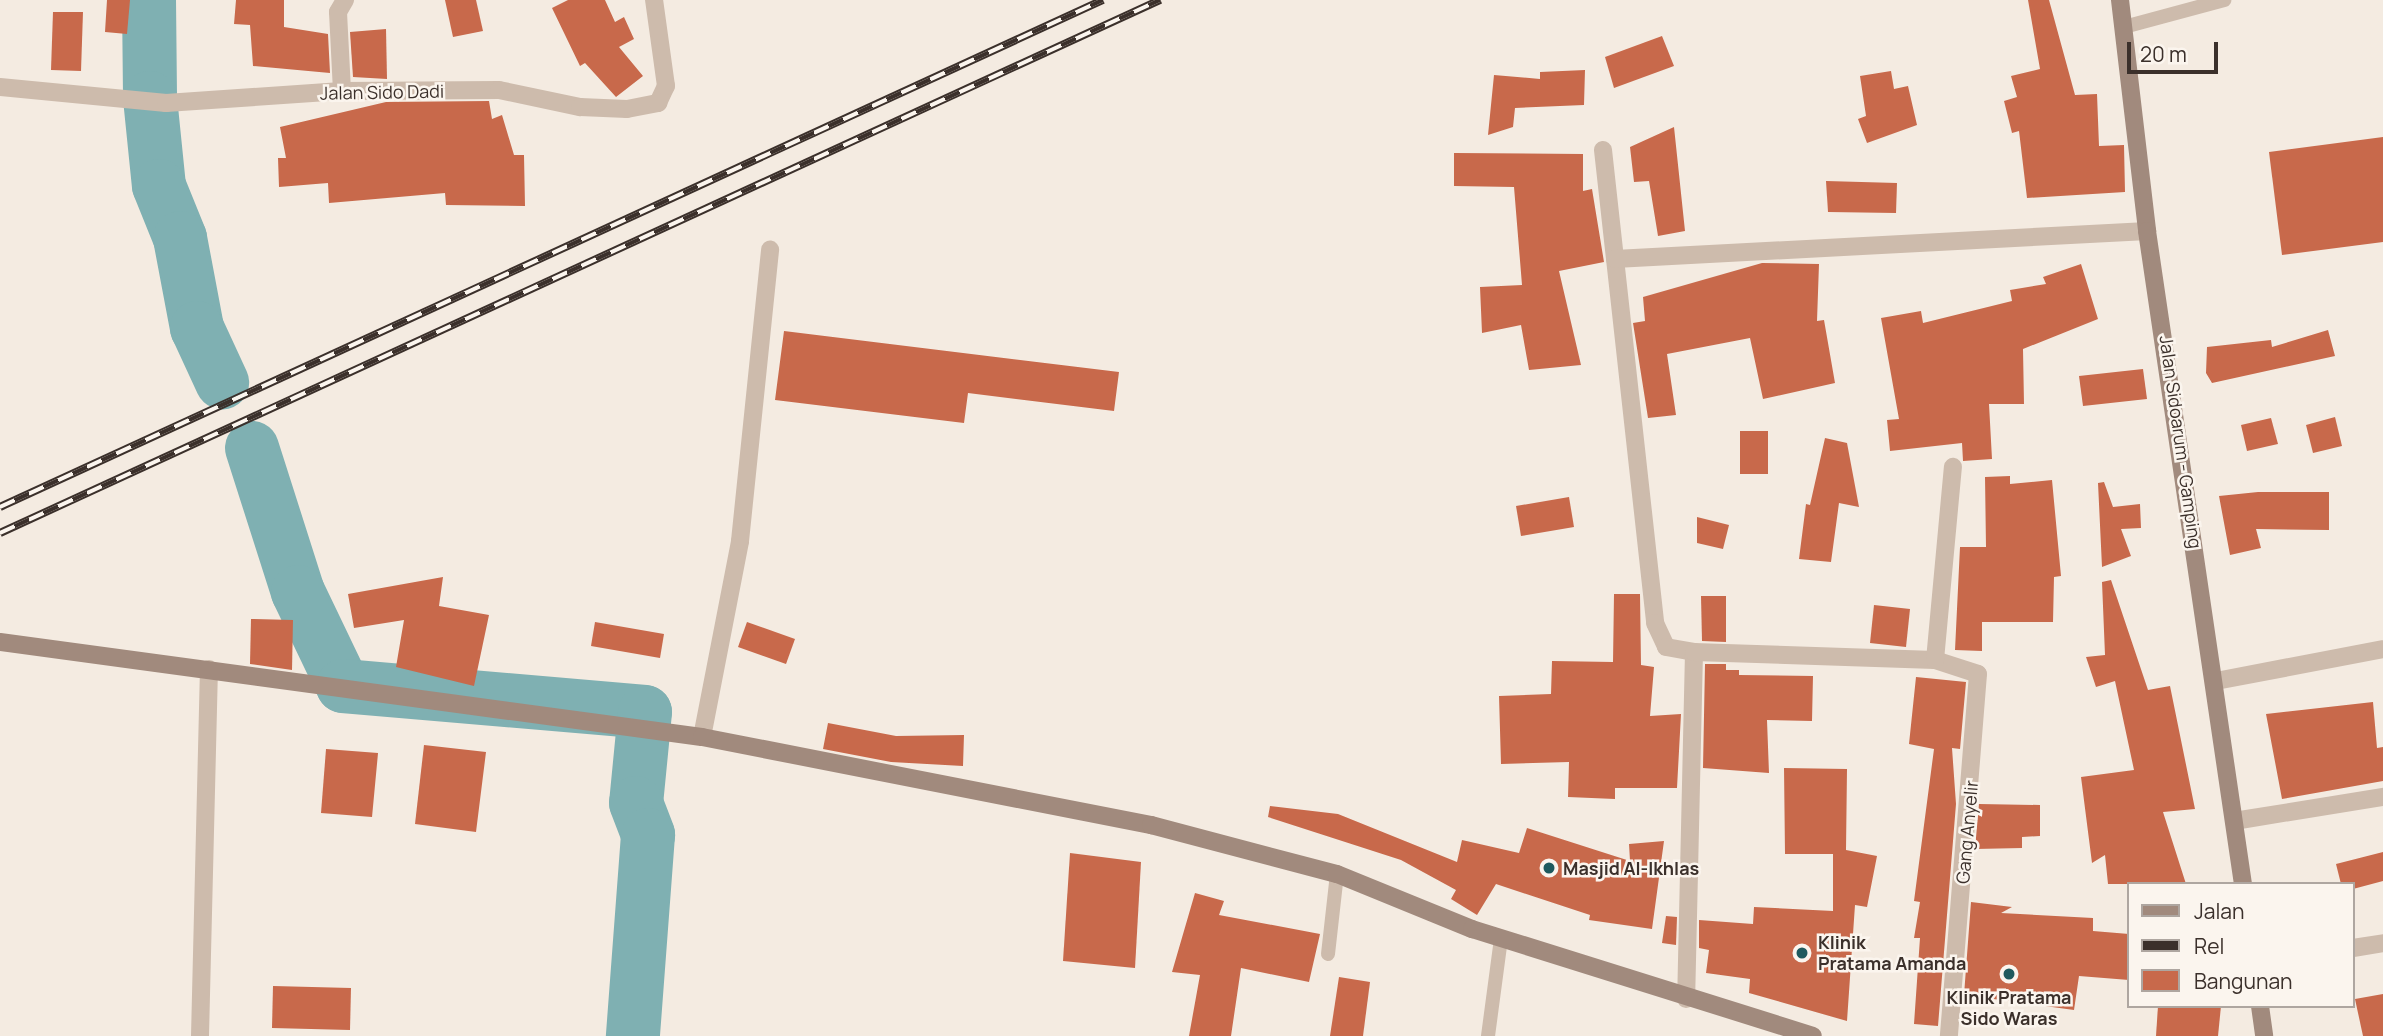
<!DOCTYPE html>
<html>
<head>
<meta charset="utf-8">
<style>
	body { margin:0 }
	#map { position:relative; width:2383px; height:1036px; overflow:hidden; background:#f4ebe1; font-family:Manrope,sans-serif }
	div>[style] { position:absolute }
	.river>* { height:54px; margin:-27px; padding:0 27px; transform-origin:27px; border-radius:27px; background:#7fb0b2 }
	.building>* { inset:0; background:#c8694b }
	.service>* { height:14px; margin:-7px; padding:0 7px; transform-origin:7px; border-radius:7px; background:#cdbbac }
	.minor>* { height:18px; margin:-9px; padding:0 9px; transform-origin:9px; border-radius:9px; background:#cdbbac }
	.secondary>* { height:18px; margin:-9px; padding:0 9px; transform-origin:9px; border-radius:9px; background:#a18a7d }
	.rail>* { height:8px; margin-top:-4px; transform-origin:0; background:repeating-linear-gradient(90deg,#fbf5ee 0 16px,#3b302b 0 32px); box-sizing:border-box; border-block:2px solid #3b302b }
	.dots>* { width:19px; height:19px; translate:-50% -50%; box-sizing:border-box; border:4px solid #fbf5ee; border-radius:50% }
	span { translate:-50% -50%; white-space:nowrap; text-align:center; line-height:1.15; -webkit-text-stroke:5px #fbf5ee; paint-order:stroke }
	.street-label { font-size:18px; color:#3b302b }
	.poi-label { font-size:18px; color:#3b302b; font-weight:700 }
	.left { translate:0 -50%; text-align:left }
	.legend { position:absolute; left:2127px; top:882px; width:228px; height:126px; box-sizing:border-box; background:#fbf5ee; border:2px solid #aea6a0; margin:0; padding:9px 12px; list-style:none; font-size:21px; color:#3b302b }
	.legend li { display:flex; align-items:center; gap:14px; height:35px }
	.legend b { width:35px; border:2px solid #aea6a0 }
	.scale { position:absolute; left:2127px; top:42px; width:91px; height:32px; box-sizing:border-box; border:4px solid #3b302b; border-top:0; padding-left:9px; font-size:21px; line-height:24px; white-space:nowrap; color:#3b302b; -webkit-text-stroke:5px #fbf5ee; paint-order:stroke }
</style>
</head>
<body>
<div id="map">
	<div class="river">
		<div style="left:149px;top:0;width:98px;rotate:89.4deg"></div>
		<div style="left:150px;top:98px;width:88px;rotate:84.2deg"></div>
		<div style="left:159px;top:186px;width:56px;rotate:68deg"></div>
		<div style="left:180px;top:238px;width:92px;rotate:79.3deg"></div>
		<div style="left:197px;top:328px;width:60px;rotate:65.2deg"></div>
		<div style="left:252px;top:448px;width:151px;rotate:72.3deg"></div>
		<div style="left:298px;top:592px;width:104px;rotate:64.4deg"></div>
		<div style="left:343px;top:686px;width:303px;rotate:4.9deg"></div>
		<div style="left:645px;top:712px;width:91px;rotate:95.6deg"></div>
		<div style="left:636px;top:803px;width:34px;rotate:69deg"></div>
		<div style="left:648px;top:835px;width:202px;rotate:94.3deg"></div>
	</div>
	<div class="building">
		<div style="clip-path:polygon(107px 0,130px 0,127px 34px,105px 32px)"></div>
		<div style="clip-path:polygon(236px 0,284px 0,284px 27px,328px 34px,330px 73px,253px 66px,250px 25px,234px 24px)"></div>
		<div style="clip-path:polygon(445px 0,476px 0,483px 31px,453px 37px)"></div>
		<div style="clip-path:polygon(568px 0,605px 0,615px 22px,624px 17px,634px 39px,619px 47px,643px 76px,616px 97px,585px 63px,580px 66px,552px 8px)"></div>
		<div style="clip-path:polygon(2028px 0,2049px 0,2075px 95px,2097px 94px,2099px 146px,2124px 145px,2125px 192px,2027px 198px,2019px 131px,2012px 133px,2004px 101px,2017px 97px,2011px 76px,2040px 69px)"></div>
		<div style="clip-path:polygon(53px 12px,83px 12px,81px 71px,51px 70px)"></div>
		<div style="clip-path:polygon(386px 29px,387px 79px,353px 77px,350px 32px)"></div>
		<div style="clip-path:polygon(1662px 36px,1674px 66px,1614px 88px,1605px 57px)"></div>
		<div style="clip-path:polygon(1585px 70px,1584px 105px,1515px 108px,1513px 127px,1488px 135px,1494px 75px,1540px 79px,1540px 72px)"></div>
		<div style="clip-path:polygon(1891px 71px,1894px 89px,1908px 86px,1917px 125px,1867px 143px,1858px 119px,1866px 116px,1860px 76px)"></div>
		<div style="clip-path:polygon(489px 101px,492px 119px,502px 115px,514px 155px,524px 155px,525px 206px,446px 205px,445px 193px,329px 203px,328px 183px,279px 187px,278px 158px,286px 158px,280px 127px,386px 102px)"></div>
		<div style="clip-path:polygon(1674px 127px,1685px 231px,1658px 236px,1649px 181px,1634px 182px,1630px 147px)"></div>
		<div style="clip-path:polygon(2383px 137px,2383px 242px,2282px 255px,2269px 152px)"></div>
		<div style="clip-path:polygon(1454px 153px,1583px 154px,1583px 191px,1592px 189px,1604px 262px,1559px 271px,1581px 365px,1529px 370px,1521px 325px,1482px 333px,1480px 287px,1522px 285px,1514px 187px,1454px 186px)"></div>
		<div style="clip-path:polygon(1826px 181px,1897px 183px,1896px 213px,1828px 212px)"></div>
		<div style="clip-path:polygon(1762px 263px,1819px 264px,1817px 321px,1824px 320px,1835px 383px,1763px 399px,1750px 338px,1667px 354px,1676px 415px,1648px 418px,1633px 323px,1645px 321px,1643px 297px)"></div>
		<div style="clip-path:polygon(2081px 264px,2098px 319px,2023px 349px,2024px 404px,1989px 404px,1992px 459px,1963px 461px,1962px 443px,1890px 451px,1887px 420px,1899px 419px,1881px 318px,1921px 311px,1923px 323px,2012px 301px,2010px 290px,2046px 284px,2043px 277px)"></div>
		<div style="clip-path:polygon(2328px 330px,2335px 356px,2212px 383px,2206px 373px,2207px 347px,2271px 340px,2272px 347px)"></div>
		<div style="clip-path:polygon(784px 331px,1119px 372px,1114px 411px,968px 393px,964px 423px,775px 400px)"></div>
		<div style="clip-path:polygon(2143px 369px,2147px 399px,2083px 406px,2079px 376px)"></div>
		<div style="clip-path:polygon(2335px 417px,2342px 446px,2313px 453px,2306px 425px)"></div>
		<div style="clip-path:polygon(2271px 418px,2278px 444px,2247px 451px,2241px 425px)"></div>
		<div style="clip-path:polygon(1740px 431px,1768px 431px,1768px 474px,1740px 474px)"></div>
		<div style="clip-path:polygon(1825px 438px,1847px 443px,1859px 507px,1839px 503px,1831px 562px,1799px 559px,1806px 504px,1810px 505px)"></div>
		<div style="clip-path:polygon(2010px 476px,2010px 484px,2052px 480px,2061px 576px,2054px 577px,2053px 622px,1982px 622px,1982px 651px,1955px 650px,1960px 547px,1986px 547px,1985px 477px)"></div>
		<div style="clip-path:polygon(2104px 482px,2113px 507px,2140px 504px,2141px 528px,2121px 529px,2131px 556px,2102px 567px,2098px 483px)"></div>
		<div style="clip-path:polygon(2258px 492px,2329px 492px,2329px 530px,2256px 529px,2261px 548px,2230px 555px,2219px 496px)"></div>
		<div style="clip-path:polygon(1569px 497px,1574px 527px,1521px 536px,1516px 506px)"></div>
		<div style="clip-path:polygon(1697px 517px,1729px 525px,1723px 549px,1697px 543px)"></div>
		<div style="clip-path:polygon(443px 577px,439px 606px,489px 615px,474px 686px,396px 667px,404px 620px,354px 628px,348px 594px)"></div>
		<div style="clip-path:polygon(2111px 580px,2148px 690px,2170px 686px,2195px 809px,2163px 812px,2186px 884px,2108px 884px,2105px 855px,2092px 863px,2081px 777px,2134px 770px,2115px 681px,2096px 687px,2086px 657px,2105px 655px,2102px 582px)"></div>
		<div style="clip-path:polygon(1614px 594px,1640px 594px,1641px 665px,1654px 667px,1650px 716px,1681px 714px,1677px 788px,1615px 788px,1615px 799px,1568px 797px,1569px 762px,1501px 764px,1499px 696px,1551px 694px,1552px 661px,1613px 662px)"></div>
		<div style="clip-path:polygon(1701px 596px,1726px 596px,1726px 642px,1702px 641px)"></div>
		<div style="clip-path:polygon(1874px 605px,1910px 609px,1906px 647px,1870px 643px)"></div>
		<div style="clip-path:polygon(251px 619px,293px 620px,292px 670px,250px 664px)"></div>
		<div style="clip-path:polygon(595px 622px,664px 634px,660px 658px,591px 646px)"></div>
		<div style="clip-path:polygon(747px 622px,795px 639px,786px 664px,738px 647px)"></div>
		<div style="clip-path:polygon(1705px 664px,1726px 664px,1726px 670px,1739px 670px,1739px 675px,1813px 676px,1812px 721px,1767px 720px,1769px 773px,1703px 768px)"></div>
		<div style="clip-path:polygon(1916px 677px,1966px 682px,1960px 749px,1952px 748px,1956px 804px,1938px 1026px,1914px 1024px,1920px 938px,1914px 938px,1920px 902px,1914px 901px,1934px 749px,1909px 744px)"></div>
		<div style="clip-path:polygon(2373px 702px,2377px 748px,2383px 747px,2383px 781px,2282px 799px,2266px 714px)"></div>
		<div style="clip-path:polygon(828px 723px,896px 736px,964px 735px,963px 766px,891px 762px,823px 749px)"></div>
		<div style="clip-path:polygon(424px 745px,486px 752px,476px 832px,415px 824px)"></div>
		<div style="clip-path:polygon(326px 749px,378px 753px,372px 817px,321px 813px)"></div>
		<div style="clip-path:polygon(1784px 768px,1847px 769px,1846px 850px,1877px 856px,1867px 907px,1855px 905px,1847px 1021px,1749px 993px,1750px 979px,1706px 973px,1709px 950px,1699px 948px,1699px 920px,1753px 924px,1754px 907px,1833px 911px,1833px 854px,1785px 854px)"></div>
		<div style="clip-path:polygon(1979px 804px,2040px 805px,2040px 836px,2022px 837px,2022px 848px,1975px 849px)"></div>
		<div style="clip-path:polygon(1270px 806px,1338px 814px,1457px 862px,1462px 840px,1519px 853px,1527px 828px,1630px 861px,1629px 844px,1664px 841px,1652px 929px,1589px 920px,1590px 915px,1496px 884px,1477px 915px,1451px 899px,1456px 890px,1401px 860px,1268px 817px)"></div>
		<div style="clip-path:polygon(2383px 852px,2383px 881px,2353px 889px,2353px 884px,2341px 884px,2336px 864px)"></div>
		<div style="clip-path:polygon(1070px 853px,1141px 862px,1135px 968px,1063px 961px)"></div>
		<div style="clip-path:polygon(1195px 893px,1224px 901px,1219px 915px,1320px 934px,1309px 982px,1241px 968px,1231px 1036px,1189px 1036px,1200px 975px,1172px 972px)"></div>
		<div style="clip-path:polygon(1971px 902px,2012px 907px,2001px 913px,2093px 918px,2093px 931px,2129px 934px,2129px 980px,2079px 976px,2074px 1010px,1964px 995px)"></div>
		<div style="clip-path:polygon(1666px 916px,1677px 917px,1676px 945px,1662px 943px)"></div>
		<div style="clip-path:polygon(1339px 977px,1370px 982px,1363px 1036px,1330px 1036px)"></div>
		<div style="clip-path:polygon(273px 986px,351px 988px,350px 1030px,272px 1028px)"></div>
		<div style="clip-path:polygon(2383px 994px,2383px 1036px,2363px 1036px,2355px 999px)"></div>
		<div style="clip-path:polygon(2158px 1006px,2221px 1006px,2218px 1036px,2156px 1036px)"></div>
	</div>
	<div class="service">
		<div style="left:2124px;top:27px;width:104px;rotate:-15.1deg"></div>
		<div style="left:1328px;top:954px;width:81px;rotate:-83.6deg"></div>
		<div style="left:1488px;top:1036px;width:99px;rotate:-82.4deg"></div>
	</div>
	<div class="minor">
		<div style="left:0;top:87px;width:167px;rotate:5.5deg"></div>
		<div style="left:166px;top:103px;width:176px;rotate:-3.9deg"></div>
		<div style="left:342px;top:91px;width:157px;rotate:-0.4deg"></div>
		<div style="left:499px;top:90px;width:83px;rotate:11.9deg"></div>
		<div style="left:580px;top:107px;width:47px;rotate:2.4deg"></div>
		<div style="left:627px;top:109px;width:32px;rotate:-11deg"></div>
		<div style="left:658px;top:103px;width:19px;rotate:-65deg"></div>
		<div style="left:666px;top:86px;width:87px;rotate:-97.9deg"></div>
		<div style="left:342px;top:91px;width:79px;rotate:-92.9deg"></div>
		<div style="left:338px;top:12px;width:14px;rotate:-60deg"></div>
		<div style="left:1603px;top:150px;width:476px;rotate:83.7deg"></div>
		<div style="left:1655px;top:623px;width:26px;rotate:65deg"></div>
		<div style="left:1666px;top:647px;width:28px;rotate:10deg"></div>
		<div style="left:1694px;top:652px;width:347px;rotate:91.3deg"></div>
		<div style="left:1615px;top:259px;width:533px;rotate:-3.01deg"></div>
		<div style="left:1694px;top:652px;width:241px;rotate:1.9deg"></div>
		<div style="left:1935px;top:660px;width:45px;rotate:18deg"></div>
		<div style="left:1978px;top:674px;width:363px;rotate:94.6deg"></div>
		<div style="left:1935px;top:660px;width:194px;rotate:-84.7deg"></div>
		<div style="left:2216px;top:681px;width:170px;rotate:-10.8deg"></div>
		<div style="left:702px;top:737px;width:200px;rotate:-79deg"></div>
		<div style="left:740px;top:541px;width:293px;rotate:-84.1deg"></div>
		<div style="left:2234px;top:821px;width:151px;rotate:-9.2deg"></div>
		<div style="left:2353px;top:948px;width:30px;rotate:-9deg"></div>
		<div style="left:200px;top:1036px;width:367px;rotate:-88.6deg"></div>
	</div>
	<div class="secondary">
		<div style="left:2120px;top:0;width:233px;rotate:83.3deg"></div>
		<div style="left:2147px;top:231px;width:660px;rotate:81.64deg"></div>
		<div style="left:0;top:642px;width:708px;rotate:7.71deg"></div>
		<div style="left:702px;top:737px;width:458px;rotate:11.1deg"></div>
		<div style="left:1151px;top:825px;width:192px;rotate:14.8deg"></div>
		<div style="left:1337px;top:874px;width:146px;rotate:22.2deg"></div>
		<div style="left:1472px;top:929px;width:357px;rotate:17.4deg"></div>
		<div style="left:2260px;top:1006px;width:30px;rotate:82deg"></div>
	</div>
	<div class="rail">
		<div style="left:0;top:507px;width:1214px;rotate:-24.69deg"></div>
		<div style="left:0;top:533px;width:1277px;rotate:-24.68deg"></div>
	</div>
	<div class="dots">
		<div style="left:1549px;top:868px;background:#1f5a5e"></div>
		<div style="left:1802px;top:953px;background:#1f5a5e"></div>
		<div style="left:2009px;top:974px;background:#1f5a5e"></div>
	</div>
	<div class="street-label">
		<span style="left:382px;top:92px;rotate:-1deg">Jalan Sido Dadi</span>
		<span style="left:2181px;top:442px;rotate:82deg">Jalan Sidoarum - Gamping</span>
		<span style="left:1967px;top:832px;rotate:-85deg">Gang Anyelir</span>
	</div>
	<div class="poi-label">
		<span class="left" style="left:1563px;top:868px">Masjid Al-Ikhlas</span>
		<span class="left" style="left:1818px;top:953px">Klinik<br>Pratama Amanda</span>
		<span style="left:2009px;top:1008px">Klinik Pratama<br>Sido Waras</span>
	</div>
	<ul class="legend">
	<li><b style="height:9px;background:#a18a7d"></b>Jalan</li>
	<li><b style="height:9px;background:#3b302b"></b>Rel</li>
	<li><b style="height:19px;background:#c8694b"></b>Bangunan</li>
	</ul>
	<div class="scale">20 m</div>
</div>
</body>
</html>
